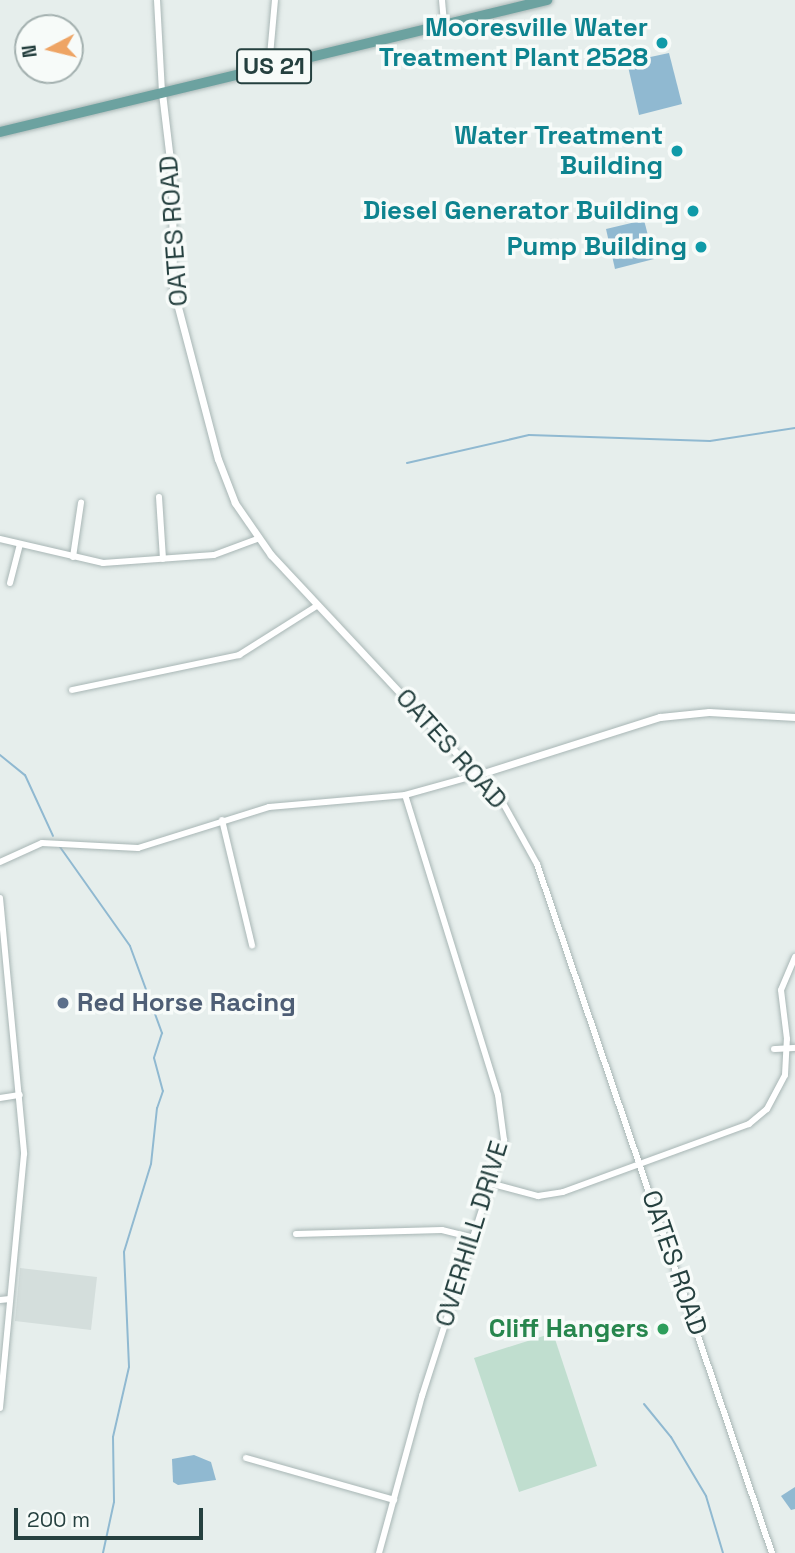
<!DOCTYPE html>
<html>
<head>
<meta charset="utf-8">
<style>
	body { margin:0 }
	#map { position:relative; width:795px; height:1553px; overflow:hidden; background:#e6eeec; font-family:"Space Grotesk",sans-serif }
	div>[style] { position:absolute }
	.built>* { inset:0; background:#d4dedc }
	.green>* { inset:0; background:#c0decf }
	.water>* { inset:0; background:#90b9d1 }
	.stream>* { height:2px; margin:-1px; padding:0 1px; transform-origin:1px; border-radius:1px; background:#90b9d1 }
	.roads { filter:drop-shadow(0 0 2px #a8b6b5) drop-shadow(0 0 2px #a8b6b5) }
	.minor>* { height:6px; margin:-3px; padding:0 3px; transform-origin:3px; border-radius:3px; background:#fff }
	.tertiary>* { height:7px; margin:-3.5px; padding:0 3.5px; transform-origin:3.5px; border-radius:3.5px; background:#fff }
	.primary>* { height:10px; margin:-5px; padding:0 5px; transform-origin:5px; border-radius:5px; background:#6ca2a0 }
	.dots>* { width:19px; height:19px; translate:-50% -50%; box-sizing:border-box; border:4px solid #f7fbf9; border-radius:50% }
	span { translate:-50% -50%; white-space:nowrap; text-align:center; line-height:1.15; -webkit-text-stroke:7px #f7fbf9; paint-order:stroke }
	.shield-label span { padding:2px 5px; background:#f7fbf9; border:2px solid; border-radius:5px; -webkit-text-stroke-width:0 }
	.shield-label { font-size:24px; color:#25403f; font-weight:700 }
	.culture-label { font-size:26px; color:#0d838f; font-weight:700 }
	.right { translate:-100% -50%; text-align:right }
	.street-label { font-size:26px; color:#25403f }
	.service-label { font-size:26px; color:#4e5e75; font-weight:700 }
	.left { translate:0 -50%; text-align:left }
	.leisure-label { font-size:26px; color:#27864d; font-weight:700 }
	.north { position:absolute; left:14px; top:14px; width:70px; height:70px; box-sizing:border-box; background:#f7fbf9; border:2px solid #a3b0af; border-radius:50%; rotate:263deg; font-size:19px; font-weight:700; line-height:28px; text-align:center; color:#25403f }
	.north::after { content:''; display:block; margin:auto; width:24px; height:32px; background:#eea464; clip-path:polygon(50% 0,100% 100%,50% 72%,0 100%) }
	.scale { position:absolute; left:14px; top:1508px; width:189px; height:32px; box-sizing:border-box; border:4px solid #25403f; border-top:0; padding-left:9px; font-size:21px; line-height:24px; white-space:nowrap; color:#25403f; -webkit-text-stroke:5px #f7fbf9; paint-order:stroke }
</style>
</head>
<body>
<div id="map">
	<div class="built">
		<div style="clip-path:polygon(20px 1268px,97px 1277px,91px 1330px,15px 1321px)"></div>
	</div>
	<div class="green">
		<div style="clip-path:polygon(553px 1333px,597px 1466px,519px 1492px,474px 1358px)"></div>
	</div>
	<div class="water">
		<div style="clip-path:polygon(669px 53px,682px 104px,639px 115px,627px 62px)"></div>
		<div style="clip-path:polygon(644px 220px,654px 259px,615px 269px,606px 229px)"></div>
		<div style="clip-path:polygon(194px 1455px,211px 1462px,216px 1480px,178px 1485px,173px 1482px,172px 1459px)"></div>
		<div style="clip-path:polygon(795px 1487px,795px 1509px,791px 1510px,781px 1496px)"></div>
	</div>
	<div class="stream">
		<div style="left:407px;top:463px;width:125px;rotate:-12.9deg"></div>
		<div style="left:529px;top:435px;width:181px;rotate:1.9deg"></div>
		<div style="left:710px;top:441px;width:86px;rotate:-8.7deg"></div>
		<div style="left:0;top:755px;width:32px;rotate:39deg"></div>
		<div style="left:25px;top:775px;width:67px;rotate:65.3deg"></div>
		<div style="left:60px;top:847px;width:121px;rotate:54.7deg"></div>
		<div style="left:130px;top:946px;width:93px;rotate:69.8deg"></div>
		<div style="left:162px;top:1033px;width:26px;rotate:108deg"></div>
		<div style="left:154px;top:1058px;width:34px;rotate:75deg"></div>
		<div style="left:163px;top:1091px;width:18px;rotate:109deg"></div>
		<div style="left:157px;top:1108px;width:56px;rotate:96.1deg"></div>
		<div style="left:151px;top:1164px;width:92px;rotate:107.1deg"></div>
		<div style="left:124px;top:1252px;width:115px;rotate:87.5deg"></div>
		<div style="left:129px;top:1367px;width:72px;rotate:102.9deg"></div>
		<div style="left:113px;top:1437px;width:65px;rotate:89.1deg"></div>
		<div style="left:114px;top:1502px;width:52px;rotate:102.2deg"></div>
		<div style="left:644px;top:1404px;width:43px;rotate:50.7deg"></div>
		<div style="left:671px;top:1437px;width:69px;rotate:59.3deg"></div>
		<div style="left:706px;top:1496px;width:59px;rotate:73.4deg"></div>
	</div>
	<div class="roads">
		<div class="minor">
			<div style="left:157px;top:0;width:93px;rotate:86.9deg"></div>
			<div style="left:442px;top:0;width:25px;rotate:85deg"></div>
			<div style="left:269px;top:67px;width:67px;rotate:-84.9deg"></div>
			<div style="left:159px;top:497px;width:62px;rotate:86.3deg"></div>
			<div style="left:0;top:539px;width:106px;rotate:13.1deg"></div>
			<div style="left:103px;top:563px;width:111px;rotate:-4.1deg"></div>
			<div style="left:214px;top:555px;width:46px;rotate:-20.4deg"></div>
			<div style="left:73px;top:557px;width:55px;rotate:-81.6deg"></div>
			<div style="left:10px;top:583px;width:40px;rotate:-75.6deg"></div>
			<div style="left:72px;top:690px;width:171px;rotate:-11.8deg"></div>
			<div style="left:239px;top:655px;width:93px;rotate:-32.3deg"></div>
			<div style="left:222px;top:820px;width:129px;rotate:76.5deg"></div>
			<div style="left:0;top:862px;width:46px;rotate:-24.3deg"></div>
			<div style="left:42px;top:843px;width:96px;rotate:3deg"></div>
			<div style="left:138px;top:848px;width:137px;rotate:-17.4deg"></div>
			<div style="left:269px;top:807px;width:137px;rotate:-5deg"></div>
			<div style="left:405px;top:795px;width:75px;rotate:-15.5deg"></div>
			<div style="left:477px;top:775px;width:38px;rotate:47deg"></div>
			<div style="left:503px;top:803px;width:70px;rotate:60.9deg"></div>
			<div style="left:537px;top:864px;width:728px;rotate:71.17deg"></div>
			<div style="left:0;top:898px;width:257px;rotate:84.6deg"></div>
			<div style="left:24px;top:1154px;width:255px;rotate:95.4deg"></div>
			<div style="left:774px;top:1049px;width:21px;rotate:-3deg"></div>
			<div style="left:0;top:1098px;width:20px;rotate:-9deg"></div>
			<div style="left:493px;top:1184px;width:47px;rotate:14.9deg"></div>
			<div style="left:538px;top:1196px;width:25px;rotate:-9deg"></div>
			<div style="left:563px;top:1192px;width:198px;rotate:-20.1deg"></div>
			<div style="left:749px;top:1124px;width:23px;rotate:-40deg"></div>
			<div style="left:767px;top:1109px;width:38px;rotate:-62deg"></div>
			<div style="left:785px;top:1075px;width:36px;rotate:-87deg"></div>
			<div style="left:787px;top:1039px;width:49px;rotate:-97deg"></div>
			<div style="left:781px;top:990px;width:36px;rotate:-67deg"></div>
			<div style="left:296px;top:1234px;width:146px;rotate:-1.6deg"></div>
			<div style="left:442px;top:1230px;width:32px;rotate:14deg"></div>
			<div style="left:0;top:1300px;width:10px;rotate:-6deg"></div>
			<div style="left:246px;top:1458px;width:154px;rotate:15.8deg"></div>
			<div style="left:379px;top:1553px;width:163px;rotate:-74.7deg"></div>
			<div style="left:422px;top:1396px;width:269px;rotate:-72.2deg"></div>
			<div style="left:504px;top:1140px;width:45px;rotate:-97.6deg"></div>
			<div style="left:498px;top:1095px;width:314px;rotate:-107.2deg"></div>
		</div>
		<div class="tertiary">
			<div style="left:162px;top:93px;width:85px;rotate:83.2deg"></div>
			<div style="left:172px;top:177px;width:111px;rotate:89.5deg"></div>
			<div style="left:173px;top:288px;width:177px;rotate:75.3deg"></div>
			<div style="left:218px;top:459px;width:47px;rotate:68.9deg"></div>
			<div style="left:235px;top:503px;width:63px;rotate:55.3deg"></div>
			<div style="left:271px;top:555px;width:301px;rotate:46.9deg"></div>
			<div style="left:477px;top:775px;width:192px;rotate:-17.6deg"></div>
			<div style="left:660px;top:717px;width:49px;rotate:-5.8deg"></div>
			<div style="left:709px;top:712px;width:86px;rotate:3.3deg"></div>
		</div>
		<div class="primary">
			<div style="left:0;top:132px;width:563px;rotate:-13.57deg"></div>
		</div>
	</div>
	<div class="dots">
		<div style="left:662px;top:43px;background:#0f9aa8"></div>
		<div style="left:677px;top:151px;background:#0f9aa8"></div>
		<div style="left:693px;top:211px;background:#0f9aa8"></div>
		<div style="left:701px;top:247px;background:#0f9aa8"></div>
		<div style="left:63px;top:1003px;background:#5c6f8a"></div>
		<div style="left:663px;top:1329px;background:#2e9e5b"></div>
	</div>
	<div class="shield-label">
		<span style="left:274px;top:66px">US 21</span>
	</div>
	<div class="culture-label">
		<span class="right" style="left:648px;top:43px">Mooresville Water<br>Treatment Plant 2528</span>
		<span class="right" style="left:663px;top:151px">Water Treatment<br>Building</span>
		<span class="right" style="left:679px;top:211px">Diesel Generator Building</span>
		<span class="right" style="left:687px;top:247px">Pump Building</span>
	</div>
	<div class="street-label">
		<span style="left:174px;top:231px;rotate:-94deg">OATES ROAD</span>
		<span style="left:451px;top:749px;rotate:48deg">OATES ROAD</span>
		<span style="left:472px;top:1234px;rotate:-73deg">OVERHILL DRIVE</span>
		<span style="left:674px;top:1263px;rotate:71deg">OATES ROAD</span>
	</div>
	<div class="service-label">
		<span class="left" style="left:77px;top:1003px">Red Horse Racing</span>
	</div>
	<div class="leisure-label">
		<span class="right" style="left:649px;top:1329px">Cliff Hangers</span>
	</div>
	<div class="north">N</div>
	<div class="scale">200 m</div>
</div>
</body>
</html>
